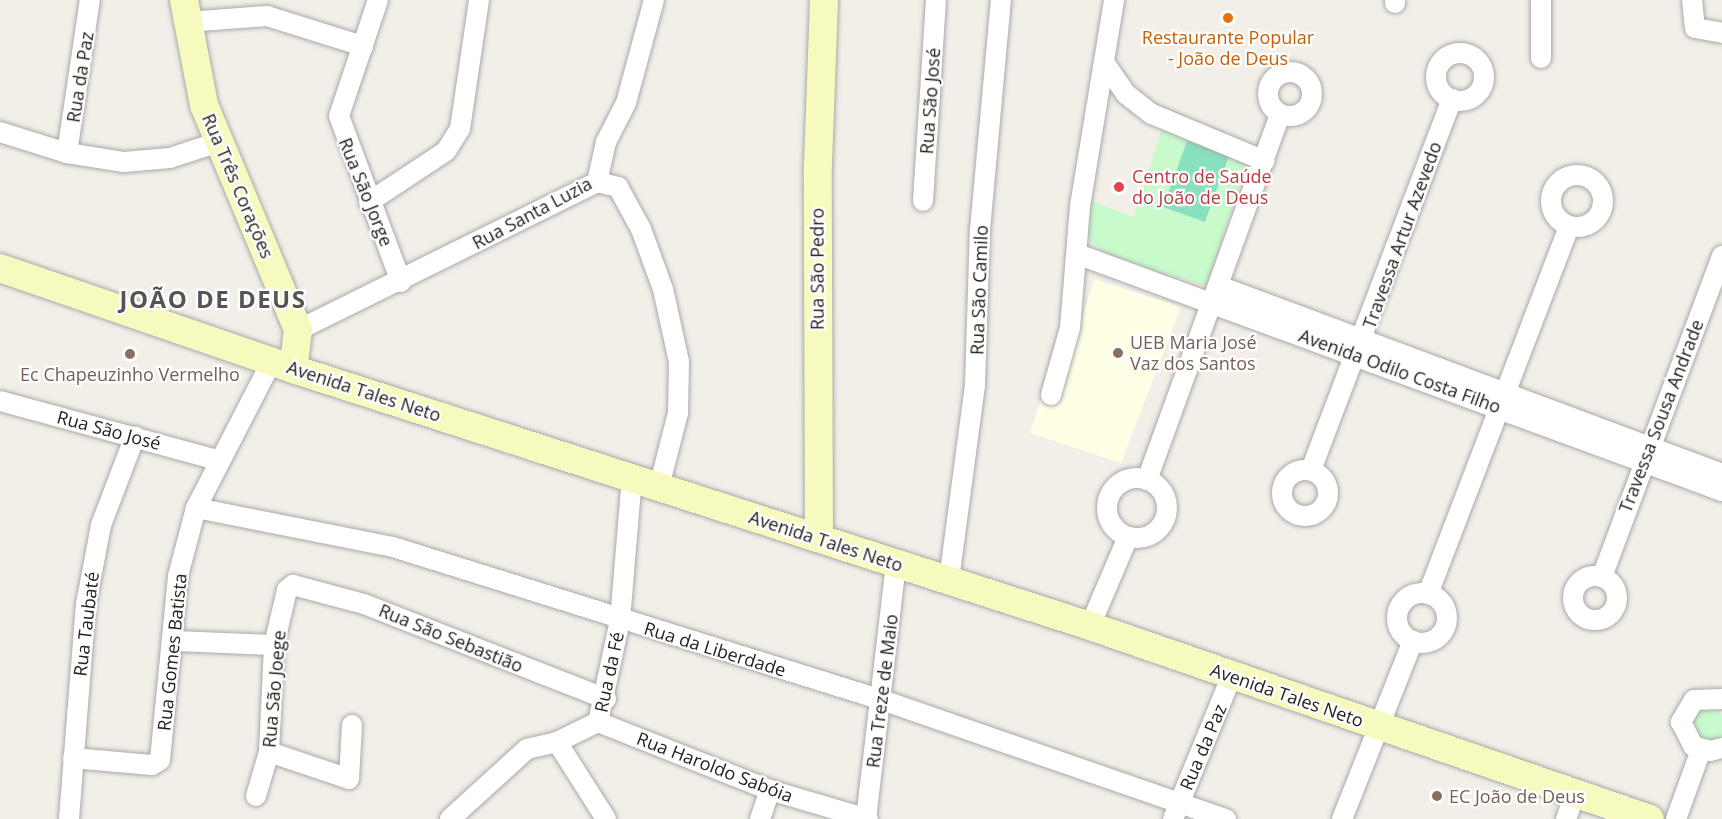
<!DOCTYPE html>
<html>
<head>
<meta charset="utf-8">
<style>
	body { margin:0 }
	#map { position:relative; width:1722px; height:819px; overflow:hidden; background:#f2efe9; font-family:"Open Sans",sans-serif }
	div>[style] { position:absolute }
	.education>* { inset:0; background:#ffffe5 }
	.park>* { inset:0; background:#c8facc }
	.round { border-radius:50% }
	.pitch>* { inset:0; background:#88e0be }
	.roads { filter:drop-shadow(0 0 2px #a9a9a9) drop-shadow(0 0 2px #a9a9a9) }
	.street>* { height:20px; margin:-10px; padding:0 10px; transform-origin:10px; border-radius:10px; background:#fff }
	.street>.ring { margin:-10px; padding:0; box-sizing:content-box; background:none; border:20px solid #fff; border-radius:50% }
	.secondary>* { height:28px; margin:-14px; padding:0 14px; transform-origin:14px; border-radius:14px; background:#f7fabf }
	.dots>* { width:16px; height:16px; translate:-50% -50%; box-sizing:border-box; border:3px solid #fff; border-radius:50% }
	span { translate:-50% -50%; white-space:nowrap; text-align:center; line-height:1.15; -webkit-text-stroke:4.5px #fff; paint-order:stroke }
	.food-label { font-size:18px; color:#c56008 }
	.street-label { font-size:18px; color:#222 }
	.health-label { font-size:18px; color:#be3a42 }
	.left { translate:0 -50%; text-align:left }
	.education-label { font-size:18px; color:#785e54 }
	.district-label { font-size:24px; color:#555; font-weight:700; letter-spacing:1.5px }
</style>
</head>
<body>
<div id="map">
	<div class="education">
		<div style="clip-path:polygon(1094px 279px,1181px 307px,1121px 463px,1030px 433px,1041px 399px,1057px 404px)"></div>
	</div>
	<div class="park">
		<div style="clip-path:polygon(1163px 125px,1248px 159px,1207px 286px,1116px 260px,1092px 243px,1086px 231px,1092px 201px,1134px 217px)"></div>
		<div class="round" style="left:1691px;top:708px;width:34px;height:34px"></div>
	</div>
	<div class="pitch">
		<div style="clip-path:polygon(1187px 141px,1229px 156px,1205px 222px,1163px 207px)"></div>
	</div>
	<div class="roads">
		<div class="street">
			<div style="left:378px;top:0;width:122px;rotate:108.6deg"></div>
			<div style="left:339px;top:116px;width:177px;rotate:69.5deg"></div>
			<div style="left:1692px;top:0;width:28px;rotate:84deg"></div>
			<div style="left:1695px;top:28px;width:27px;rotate:10deg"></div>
			<div style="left:1395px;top:3px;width:3px;rotate:-90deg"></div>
			<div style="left:186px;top:22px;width:81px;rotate:-4.2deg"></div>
			<div style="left:267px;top:16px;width:101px;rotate:17.4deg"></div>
			<div class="ring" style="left:1436px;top:53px;width:28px;height:28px"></div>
			<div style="left:1541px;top:58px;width:58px;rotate:-90deg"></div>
			<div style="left:1105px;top:64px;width:37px;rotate:55deg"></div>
			<div style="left:1126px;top:94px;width:33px;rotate:38deg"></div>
			<div style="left:1152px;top:114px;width:122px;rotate:22.6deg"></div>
			<div class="ring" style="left:1268px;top:72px;width:24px;height:24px"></div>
			<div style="left:0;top:132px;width:70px;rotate:17.4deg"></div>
			<div style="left:67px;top:153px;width:58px;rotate:9deg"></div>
			<div style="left:124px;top:162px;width:46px;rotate:-5deg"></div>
			<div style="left:170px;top:158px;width:52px;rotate:-18.1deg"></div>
			<div style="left:67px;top:153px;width:155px;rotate:-81.5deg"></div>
			<div class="ring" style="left:1551px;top:175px;width:32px;height:32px"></div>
			<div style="left:597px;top:182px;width:22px;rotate:13deg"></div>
			<div style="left:618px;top:187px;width:48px;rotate:61.3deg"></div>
			<div style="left:641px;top:229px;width:64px;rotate:69.9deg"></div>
			<div style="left:663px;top:289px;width:75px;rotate:77.6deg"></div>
			<div style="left:679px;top:362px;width:51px;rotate:91.1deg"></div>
			<div style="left:678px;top:413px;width:76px;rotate:104.4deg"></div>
			<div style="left:597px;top:182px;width:41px;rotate:-77.3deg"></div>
			<div style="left:606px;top:142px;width:44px;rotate:-62.9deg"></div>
			<div style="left:626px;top:103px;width:107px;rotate:-74.8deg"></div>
			<div style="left:923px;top:201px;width:201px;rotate:-86.3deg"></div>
			<div style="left:369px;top:202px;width:92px;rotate:-33.5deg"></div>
			<div style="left:446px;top:151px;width:26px;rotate:-58deg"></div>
			<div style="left:460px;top:129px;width:130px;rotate:-81.6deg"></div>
			<div style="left:1077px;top:254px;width:687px;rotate:20.18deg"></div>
			<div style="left:1219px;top:286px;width:537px;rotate:20.49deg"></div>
			<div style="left:298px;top:330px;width:334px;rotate:-26.3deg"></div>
			<div style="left:1051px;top:395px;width:70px;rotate:-74.2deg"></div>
			<div style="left:1070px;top:328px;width:122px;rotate:-85.3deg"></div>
			<div style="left:1080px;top:206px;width:209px;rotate:-80.6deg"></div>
			<div style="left:0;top:401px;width:225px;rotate:15.2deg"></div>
			<div class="ring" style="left:1282px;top:470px;width:26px;height:26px"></div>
			<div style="left:1311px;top:470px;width:397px;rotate:-69.2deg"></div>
			<div class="ring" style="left:1107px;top:478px;width:40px;height:40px"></div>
			<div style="left:1147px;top:480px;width:389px;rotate:-70deg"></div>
			<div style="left:196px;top:508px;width:201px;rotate:11.2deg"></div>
			<div style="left:393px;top:547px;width:512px;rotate:17.37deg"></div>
			<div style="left:882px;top:700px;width:364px;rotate:19.1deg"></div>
			<div class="ring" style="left:1573px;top:576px;width:24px;height:24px"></div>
			<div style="left:1602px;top:577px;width:343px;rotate:-69.5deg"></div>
			<div style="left:949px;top:580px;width:197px;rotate:-82.4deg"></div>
			<div style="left:975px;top:385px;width:155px;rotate:-88.2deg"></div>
			<div style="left:980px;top:230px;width:231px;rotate:-84.8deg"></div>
			<div class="ring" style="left:1397px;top:593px;width:30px;height:30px"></div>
			<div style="left:1428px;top:594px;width:394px;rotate:-69deg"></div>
			<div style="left:1090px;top:626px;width:97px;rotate:-66.9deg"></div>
			<div style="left:174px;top:641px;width:100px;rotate:2.3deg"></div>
			<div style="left:1722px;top:699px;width:28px;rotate:178deg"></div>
			<div style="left:1694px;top:700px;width:26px;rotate:121deg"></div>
			<div style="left:1681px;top:722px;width:27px;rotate:63deg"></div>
			<div style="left:1693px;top:746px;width:18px;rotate:16deg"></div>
			<div style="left:1710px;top:751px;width:12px;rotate:-14deg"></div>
			<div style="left:598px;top:722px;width:185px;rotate:21.6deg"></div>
			<div style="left:770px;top:790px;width:102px;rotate:16.5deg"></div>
			<div style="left:557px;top:742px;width:91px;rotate:57.5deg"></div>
			<div style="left:269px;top:752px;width:84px;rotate:18.6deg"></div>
			<div style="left:349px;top:779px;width:54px;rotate:-86.8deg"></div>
			<div style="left:73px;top:758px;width:79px;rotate:5.1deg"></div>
			<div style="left:152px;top:765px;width:9px;rotate:-32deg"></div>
			<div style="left:160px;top:760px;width:185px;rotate:-84.4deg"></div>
			<div style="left:178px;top:576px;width:70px;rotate:-75.2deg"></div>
			<div style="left:196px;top:508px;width:165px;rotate:-62.7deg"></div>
			<div style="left:256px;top:796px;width:46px;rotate:-73.5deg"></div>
			<div style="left:269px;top:752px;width:107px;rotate:-87.3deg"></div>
			<div style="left:274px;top:645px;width:57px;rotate:-76.7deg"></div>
			<div style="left:287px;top:590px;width:8px;rotate:-40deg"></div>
			<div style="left:293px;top:585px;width:73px;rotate:15deg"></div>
			<div style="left:364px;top:604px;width:260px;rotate:21.4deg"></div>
			<div style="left:69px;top:819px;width:216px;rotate:-85.5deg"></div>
			<div style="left:86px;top:604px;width:80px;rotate:-79.2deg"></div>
			<div style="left:101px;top:525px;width:95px;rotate:-69.1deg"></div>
			<div style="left:450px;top:819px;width:104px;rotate:-42.3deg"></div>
			<div style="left:527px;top:749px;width:31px;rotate:-13deg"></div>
			<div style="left:557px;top:742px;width:46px;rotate:-26deg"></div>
			<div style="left:598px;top:722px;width:104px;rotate:-77.8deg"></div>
			<div style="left:620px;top:620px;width:143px;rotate:-85.2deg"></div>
			<div style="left:760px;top:819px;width:31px;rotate:-71deg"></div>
			<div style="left:866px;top:819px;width:258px;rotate:-83.3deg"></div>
			<div style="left:1173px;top:819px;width:156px;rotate:-67.7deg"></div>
			<div style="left:1342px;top:819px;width:192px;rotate:-68.3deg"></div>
			<div style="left:1566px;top:819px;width:27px;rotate:-70deg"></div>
			<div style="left:1676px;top:819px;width:73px;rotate:-70.1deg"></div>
		</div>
		<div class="secondary">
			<div style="left:184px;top:0;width:107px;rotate:79.2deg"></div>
			<div style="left:204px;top:105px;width:244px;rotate:67.3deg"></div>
			<div style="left:298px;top:330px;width:39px;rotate:97deg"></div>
			<div style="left:0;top:268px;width:310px;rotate:19deg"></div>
			<div style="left:293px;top:369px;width:837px;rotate:17.87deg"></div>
			<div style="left:1090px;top:626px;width:592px;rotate:19.02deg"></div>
			<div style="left:819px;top:538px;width:374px;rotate:-90.2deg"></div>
			<div style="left:818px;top:164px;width:164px;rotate:-87.9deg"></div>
		</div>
	</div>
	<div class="dots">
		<div style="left:1228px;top:18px;background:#e8710a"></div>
		<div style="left:1119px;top:187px;background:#e0444e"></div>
		<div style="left:1118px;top:353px;background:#8d6e63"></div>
		<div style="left:130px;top:354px;background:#8d6e63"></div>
		<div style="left:1437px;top:796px;background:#8d6e63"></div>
	</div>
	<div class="food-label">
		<span style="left:1228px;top:48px">Restaurante Popular<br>- João de Deus</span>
	</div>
	<div class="street-label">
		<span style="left:80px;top:77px;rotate:-81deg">Rua da Paz</span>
		<span style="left:930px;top:101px;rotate:-86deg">Rua São José</span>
		<span style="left:238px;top:186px;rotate:67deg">Rua Três Corações</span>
		<span style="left:366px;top:192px;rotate:68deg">Rua São Jorge</span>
		<span style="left:532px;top:213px;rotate:-28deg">Rua Santa Luzia</span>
		<span style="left:1402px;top:235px;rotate:-70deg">Travessa Artur Azevedo</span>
		<span style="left:817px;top:269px;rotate:-90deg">Rua São Pedro</span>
		<span style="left:979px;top:290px;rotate:-88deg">Rua São Camilo</span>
		<span style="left:1400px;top:371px;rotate:20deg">Avenida Odilo Costa Filho</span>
		<span style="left:364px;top:391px;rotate:18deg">Avenida Tales Neto</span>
		<span style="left:1661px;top:416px;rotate:-69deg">Travessa Sousa Andrade</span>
		<span style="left:109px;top:430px;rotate:15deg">Rua São José</span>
		<span style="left:826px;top:541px;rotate:18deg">Avenida Tales Neto</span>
		<span style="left:86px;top:624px;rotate:-83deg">Rua Taubaté</span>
		<span style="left:451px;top:638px;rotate:22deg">Rua São Sebastião</span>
		<span style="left:715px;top:649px;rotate:17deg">Rua da Liberdade</span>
		<span style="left:172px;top:652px;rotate:-84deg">Rua Gomes Batista</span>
		<span style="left:609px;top:672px;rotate:-78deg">Rua da Fé</span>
		<span style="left:274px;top:689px;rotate:-85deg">Rua São Joege</span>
		<span style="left:882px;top:691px;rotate:-83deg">Rua Treze de Maio</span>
		<span style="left:1287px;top:695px;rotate:19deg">Avenida Tales Neto</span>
		<span style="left:1203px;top:747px;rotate:-67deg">Rua da Paz</span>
		<span style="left:715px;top:767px;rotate:21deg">Rua Haroldo Sabóia</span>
	</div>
	<div class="health-label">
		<span class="left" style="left:1132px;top:187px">Centro de Saúde<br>do João de Deus</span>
	</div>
	<div class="education-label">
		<span class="left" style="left:1130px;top:353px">UEB Maria José<br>Vaz dos Santos</span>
		<span style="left:130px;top:374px">Ec Chapeuzinho Vermelho</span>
		<span class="left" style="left:1449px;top:796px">EC João de Deus</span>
	</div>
	<div class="district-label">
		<span style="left:213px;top:299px">JOÃO DE DEUS</span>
	</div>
</div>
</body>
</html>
